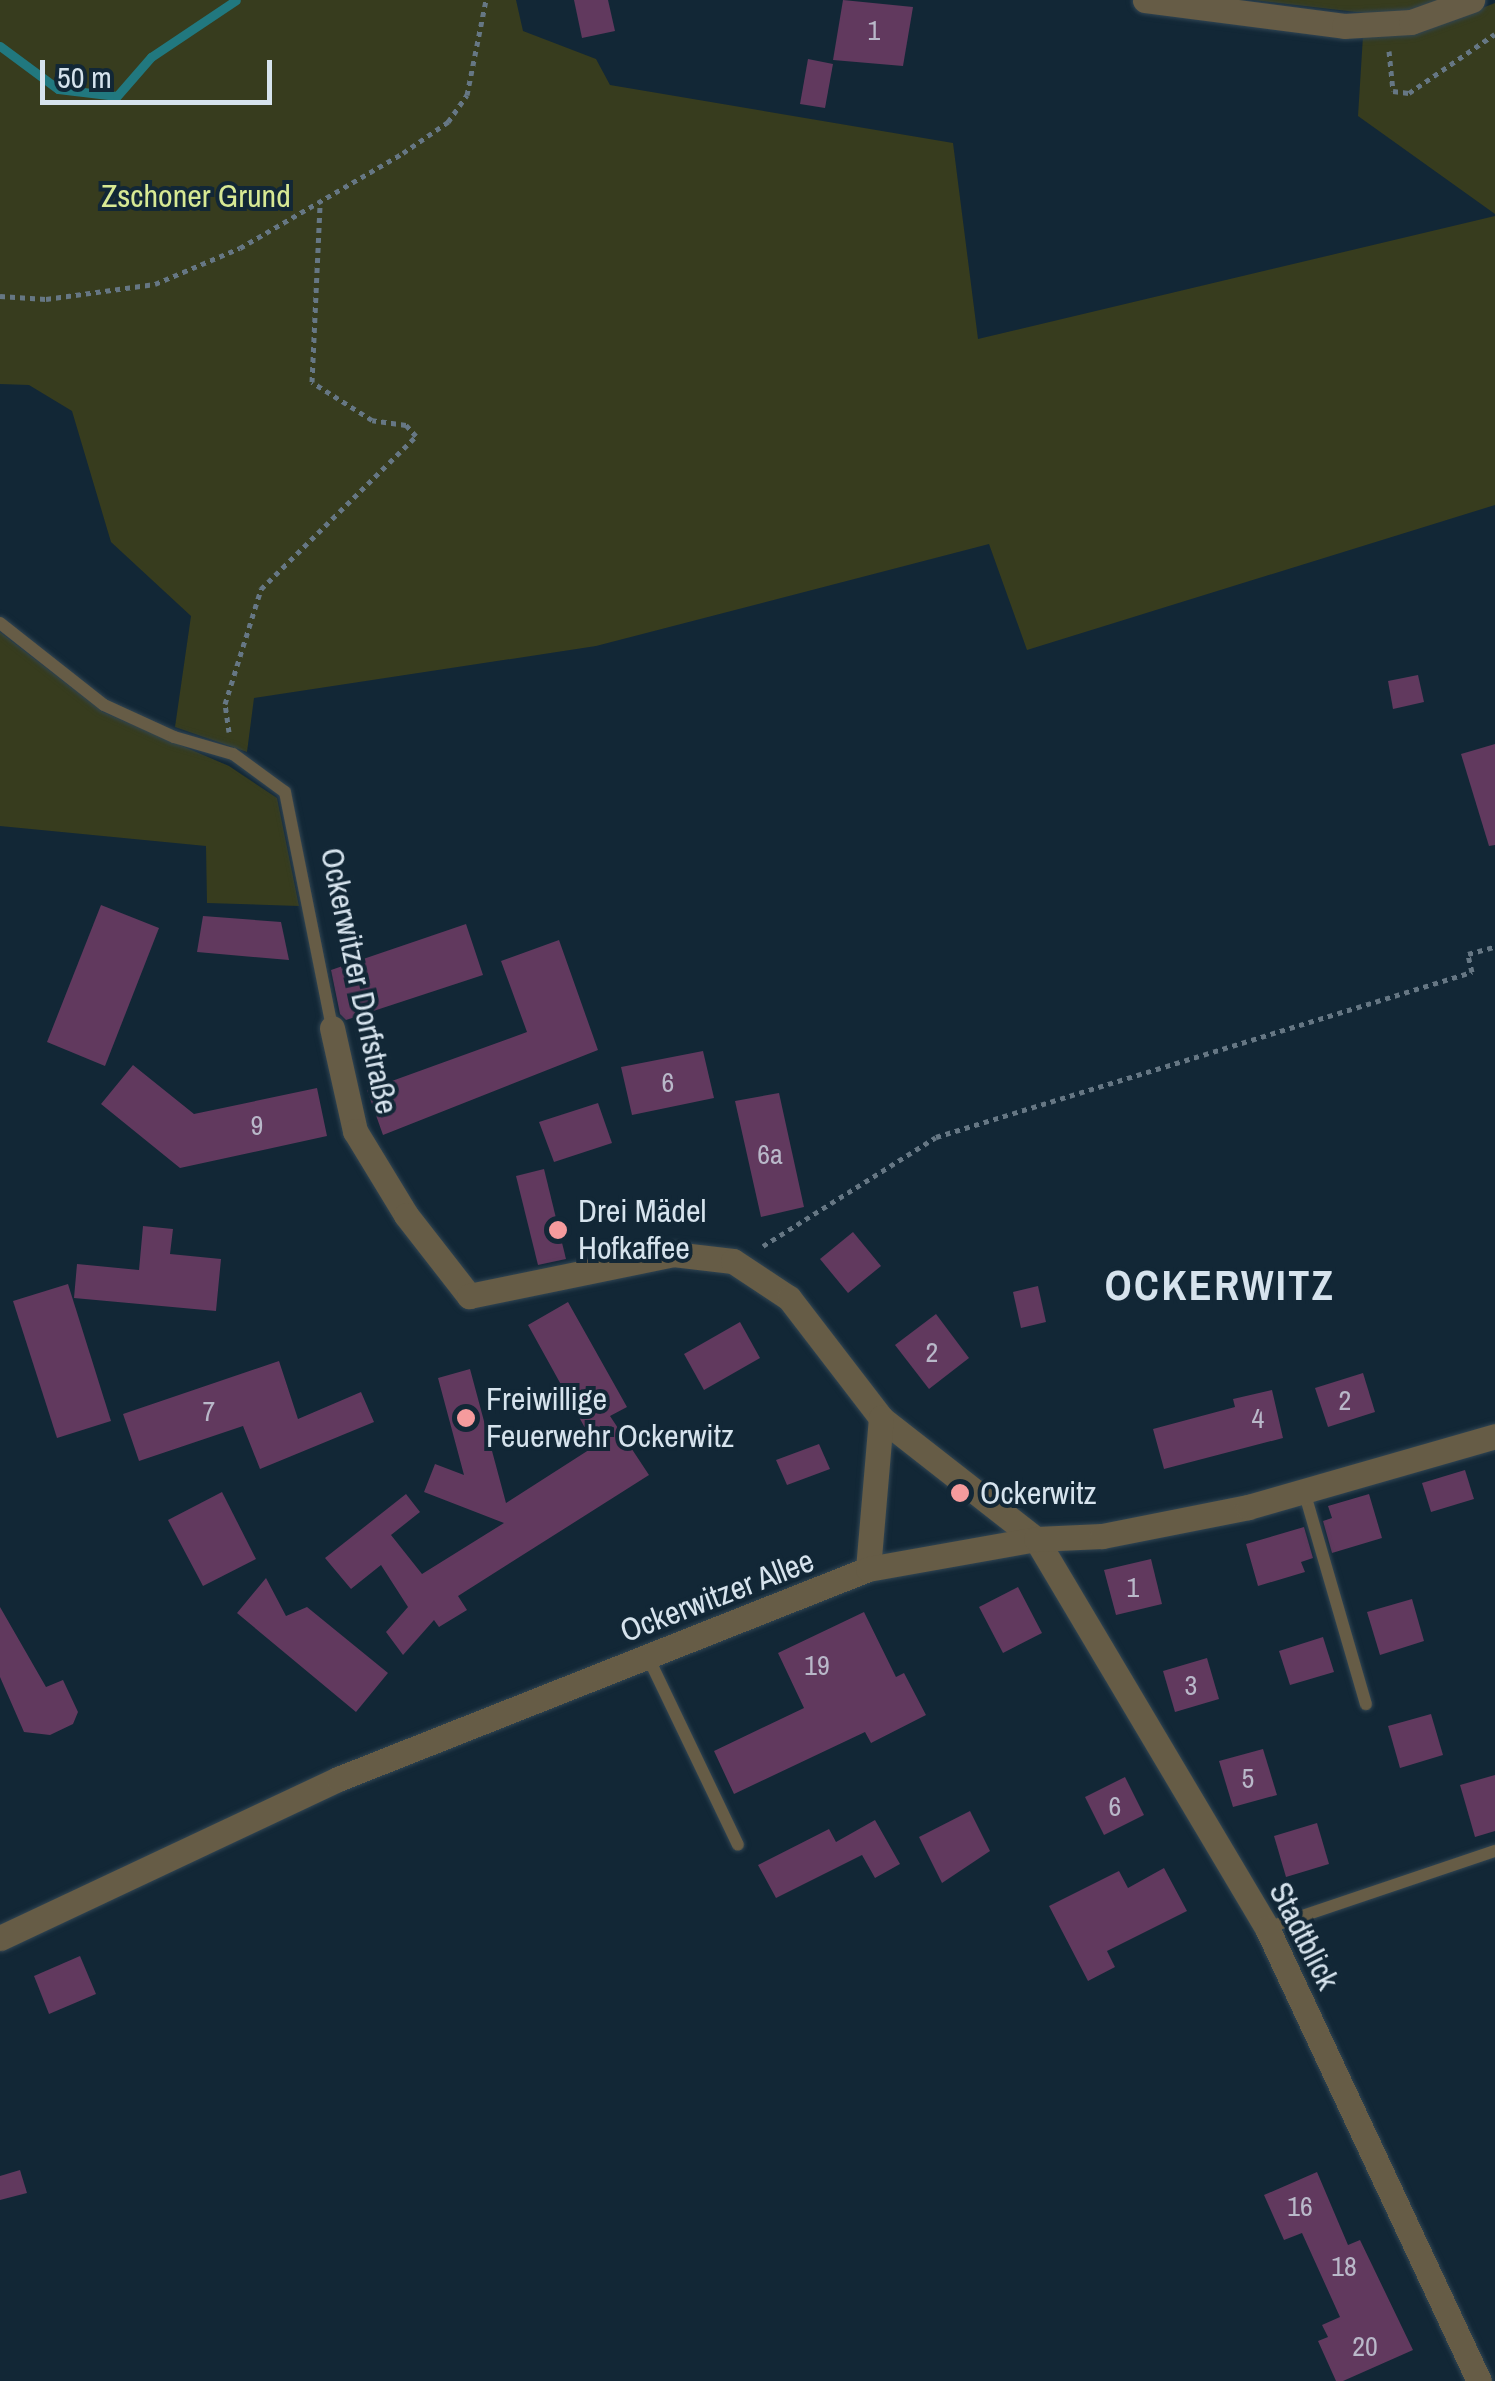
<!DOCTYPE html>
<html>
<head>
<meta charset="utf-8">
<style>
	body { margin:0 }
	#map { position:relative; width:1495px; height:2381px; overflow:hidden; background:#122736; font-family:"Archivo Narrow",sans-serif }
	div>[style] { position:absolute }
	.green>* { inset:0; background:#373c1e }
	.stream>* { height:9px; margin:-4.5px; padding:0 4.5px; transform-origin:4.5px; border-radius:4.5px; background:#21787f }
	.building>* { inset:0; background:#61395e }
	.path>* { height:5px; margin-top:-2.5px; transform-origin:0; background:repeating-linear-gradient(90deg,#667784 0 5px,transparent 0 10px) }
	.roads { filter:drop-shadow(0 0 2px #314553) drop-shadow(0 0 2px #314553) }
	.service>* { height:12px; margin:-6px; padding:0 6px; transform-origin:6px; border-radius:6px; background:#665c46 }
	.minor>* { height:25px; margin:-12.5px; padding:0 12.5px; transform-origin:12.5px; border-radius:12.5px; background:#665c46 }
	.tertiary>* { height:25px; margin:-12.5px; padding:0 12.5px; transform-origin:12.5px; border-radius:12.5px; background:#665c46 }
	.dots>* { width:28px; height:28px; translate:-50% -50%; box-sizing:border-box; border:5px solid #122736; border-radius:50% }
	span { translate:-50% -50%; white-space:nowrap; text-align:center; line-height:1.15; -webkit-text-stroke:8px #122736; paint-order:stroke }
	.number-label { font-size:28px; color:#b9b8c9 }
	.number-label span { -webkit-text-stroke-width:0 }
	.park-label { font-size:32px; color:#d8e994 }
	.street-label { font-size:32px; color:#d6e3ed }
	.poi-label { font-size:32px; color:#d6e3ed }
	.left { translate:0 -50%; text-align:left }
	.district-label { font-size:42px; color:#d6e3ed; font-weight:700; letter-spacing:2.5px }
	.scale { position:absolute; left:40px; top:60px; width:232px; height:45px; box-sizing:border-box; border:5px solid #d6e3ed; border-top:0; padding-left:12px; font-size:30px; line-height:35px; white-space:nowrap; color:#d6e3ed; -webkit-text-stroke:8px #122736; paint-order:stroke }
</style>
</head>
<body>
<div id="map">
	<div class="green">
		<div style="clip-path:polygon(0 0,516px 0,523px 31px,596px 59px,610px 85px,953px 143px,978px 339px,1495px 216px,1495px 505px,1027px 650px,989px 544px,596px 646px,254px 698px,247px 752px,175px 727px,191px 616px,111px 542px,72px 411px,29px 385px,0 384px)"></div>
		<div style="clip-path:polygon(1253px 0,1442px 0,1409px 12px,1365px 13px)"></div>
		<div style="clip-path:polygon(1495px 3px,1495px 214px,1358px 116px,1363px 36px,1421px 32px)"></div>
		<div style="clip-path:polygon(0 632px,103px 712px,229px 766px,277px 798px,299px 906px,207px 903px,206px 846px,0 826px)"></div>
	</div>
	<div class="stream">
		<div style="left:0;top:46px;width:72px;rotate:36.6deg"></div>
		<div style="left:58px;top:89px;width:59px;rotate:6.8deg"></div>
		<div style="left:117px;top:96px;width:52px;rotate:-48.9deg"></div>
		<div style="left:151px;top:57px;width:102px;rotate:-33.8deg"></div>
	</div>
	<div class="building">
		<div style="clip-path:polygon(574px 0,608px 0,615px 31px,582px 38px)"></div>
		<div style="clip-path:polygon(843px 0,913px 7px,903px 66px,833px 60px)"></div>
		<div style="clip-path:polygon(808px 59px,833px 64px,825px 108px,800px 104px)"></div>
		<div style="clip-path:polygon(1418px 675px,1424px 702px,1393px 709px,1388px 681px)"></div>
		<div style="clip-path:polygon(1495px 744px,1495px 845px,1489px 846px,1461px 754px)"></div>
		<div style="clip-path:polygon(101px 905px,159px 928px,105px 1066px,47px 1042px)"></div>
		<div style="clip-path:polygon(203px 916px,281px 922px,289px 960px,197px 952px)"></div>
		<div style="clip-path:polygon(466px 924px,483px 975px,346px 1020px,340px 1014px,331px 970px)"></div>
		<div style="clip-path:polygon(559px 940px,598px 1050px,383px 1135px,367px 1090px,527px 1032px,501px 961px)"></div>
		<div style="clip-path:polygon(703px 1051px,714px 1098px,632px 1115px,621px 1067px)"></div>
		<div style="clip-path:polygon(133px 1065px,194px 1114px,317px 1088px,327px 1136px,180px 1168px,101px 1104px)"></div>
		<div style="clip-path:polygon(779px 1093px,804px 1207px,761px 1217px,735px 1101px)"></div>
		<div style="clip-path:polygon(598px 1103px,612px 1143px,554px 1162px,539px 1122px)"></div>
		<div style="clip-path:polygon(544px 1169px,566px 1259px,538px 1265px,516px 1176px)"></div>
		<div style="clip-path:polygon(143px 1226px,173px 1229px,170px 1254px,221px 1259px,216px 1311px,74px 1298px,77px 1264px,139px 1270px)"></div>
		<div style="clip-path:polygon(853px 1232px,881px 1266px,848px 1293px,820px 1259px)"></div>
		<div style="clip-path:polygon(68px 1284px,111px 1421px,57px 1438px,13px 1301px)"></div>
		<div style="clip-path:polygon(1038px 1286px,1046px 1322px,1021px 1328px,1013px 1292px)"></div>
		<div style="clip-path:polygon(568px 1302px,627px 1407px,610px 1416px,649px 1475px,458px 1596px,467px 1610px,439px 1627px,434px 1620px,403px 1655px,386px 1632px,408px 1607px,381px 1565px,351px 1589px,325px 1558px,406px 1494px,420px 1512px,391px 1535px,422px 1574px,504px 1523px,424px 1492px,435px 1464px,464px 1475px,438px 1378px,470px 1369px,506px 1503px,595px 1446px,528px 1325px)"></div>
		<div style="clip-path:polygon(936px 1314px,969px 1358px,929px 1389px,895px 1345px)"></div>
		<div style="clip-path:polygon(740px 1322px,760px 1358px,704px 1390px,684px 1354px)"></div>
		<div style="clip-path:polygon(279px 1361px,298px 1419px,361px 1392px,374px 1422px,260px 1469px,243px 1426px,139px 1461px,123px 1414px)"></div>
		<div style="clip-path:polygon(1363px 1373px,1375px 1412px,1328px 1427px,1315px 1388px)"></div>
		<div style="clip-path:polygon(1272px 1390px,1283px 1438px,1164px 1469px,1153px 1429px,1235px 1407px,1233px 1399px)"></div>
		<div style="clip-path:polygon(819px 1444px,830px 1469px,787px 1485px,776px 1460px)"></div>
		<div style="clip-path:polygon(1465px 1470px,1474px 1499px,1431px 1512px,1422px 1483px)"></div>
		<div style="clip-path:polygon(222px 1492px,256px 1559px,203px 1586px,168px 1520px)"></div>
		<div style="clip-path:polygon(1369px 1494px,1382px 1538px,1332px 1553px,1323px 1521px,1332px 1518px,1328px 1506px)"></div>
		<div style="clip-path:polygon(1304px 1527px,1313px 1558px,1301px 1562px,1305px 1572px,1258px 1586px,1246px 1544px)"></div>
		<div style="clip-path:polygon(1151px 1559px,1162px 1604px,1116px 1615px,1104px 1570px)"></div>
		<div style="clip-path:polygon(266px 1578px,286px 1616px,307px 1607px,388px 1673px,356px 1712px,237px 1613px)"></div>
		<div style="clip-path:polygon(1018px 1587px,1042px 1633px,1003px 1653px,979px 1607px)"></div>
		<div style="clip-path:polygon(1412px 1599px,1424px 1641px,1380px 1655px,1367px 1612px)"></div>
		<div style="clip-path:polygon(0 1607px,46px 1687px,63px 1680px,78px 1712px,73px 1724px,50px 1735px,24px 1732px,0 1677px)"></div>
		<div style="clip-path:polygon(864px 1612px,896px 1677px,904px 1673px,926px 1715px,871px 1743px,865px 1732px,734px 1794px,714px 1751px,804px 1708px,778px 1653px)"></div>
		<div style="clip-path:polygon(1323px 1637px,1334px 1672px,1290px 1685px,1279px 1651px)"></div>
		<div style="clip-path:polygon(1207px 1658px,1219px 1699px,1175px 1712px,1163px 1671px)"></div>
		<div style="clip-path:polygon(1431px 1714px,1443px 1755px,1400px 1768px,1388px 1726px)"></div>
		<div style="clip-path:polygon(1263px 1749px,1277px 1795px,1233px 1807px,1219px 1761px)"></div>
		<div style="clip-path:polygon(1495px 1775px,1495px 1831px,1475px 1837px,1460px 1785px)"></div>
		<div style="clip-path:polygon(1125px 1777px,1144px 1815px,1104px 1835px,1085px 1797px)"></div>
		<div style="clip-path:polygon(970px 1811px,990px 1851px,942px 1883px,919px 1837px)"></div>
		<div style="clip-path:polygon(875px 1820px,900px 1864px,875px 1878px,862px 1855px,776px 1898px,758px 1865px,829px 1829px,836px 1842px)"></div>
		<div style="clip-path:polygon(1317px 1823px,1329px 1864px,1286px 1877px,1274px 1836px)"></div>
		<div style="clip-path:polygon(1164px 1868px,1187px 1911px,1107px 1951px,1115px 1967px,1088px 1981px,1049px 1906px,1119px 1871px,1128px 1888px)"></div>
		<div style="clip-path:polygon(80px 1956px,96px 1994px,49px 2014px,34px 1976px)"></div>
		<div style="clip-path:polygon(20px 2170px,27px 2193px,0 2200px,0 2176px)"></div>
		<div style="clip-path:polygon(1317px 2172px,1348px 2245px,1360px 2240px,1413px 2350px,1343px 2381px,1336px 2381px,1318px 2341px,1328px 2337px,1322px 2325px,1340px 2317px,1302px 2233px,1284px 2240px,1264px 2195px)"></div>
	</div>
	<div class="path">
		<div style="left:1389px;top:51px;width:40px;rotate:84.3deg"></div>
		<div style="left:1393px;top:91px;width:16px;rotate:7deg"></div>
		<div style="left:1409px;top:93px;width:104px;rotate:-34.5deg"></div>
		<div style="left:0;top:296px;width:46px;rotate:3.7deg"></div>
		<div style="left:46px;top:299px;width:110px;rotate:-7.8deg"></div>
		<div style="left:155px;top:284px;width:92px;rotate:-23deg"></div>
		<div style="left:240px;top:248px;width:189px;rotate:-30.2deg"></div>
		<div style="left:403px;top:153px;width:55px;rotate:-34.6deg"></div>
		<div style="left:448px;top:122px;width:33px;rotate:-55deg"></div>
		<div style="left:467px;top:95px;width:97px;rotate:-78.7deg"></div>
		<div style="left:229px;top:732px;width:28px;rotate:-98deg"></div>
		<div style="left:225px;top:704px;width:121px;rotate:-72.6deg"></div>
		<div style="left:261px;top:589px;width:218px;rotate:-44.6deg"></div>
		<div style="left:416px;top:436px;width:15px;rotate:-132deg"></div>
		<div style="left:406px;top:425px;width:34px;rotate:-172deg"></div>
		<div style="left:372px;top:420px;width:71px;rotate:-147.7deg"></div>
		<div style="left:312px;top:382px;width:179px;rotate:-87.4deg"></div>
		<div style="left:763px;top:1246px;width:204px;rotate:-32.2deg"></div>
		<div style="left:936px;top:1137px;width:561px;rotate:-17.11deg"></div>
		<div style="left:1472px;top:972px;width:18px;rotate:-103deg"></div>
		<div style="left:1468px;top:954px;width:28px;rotate:-15deg"></div>
	</div>
	<div class="roads">
		<div class="service">
			<div style="left:0;top:623px;width:132px;rotate:38.3deg"></div>
			<div style="left:104px;top:705px;width:77px;rotate:24.6deg"></div>
			<div style="left:174px;top:737px;width:61px;rotate:16.1deg"></div>
			<div style="left:233px;top:754px;width:64px;rotate:36.2deg"></div>
			<div style="left:285px;top:792px;width:241px;rotate:78.7deg"></div>
			<div style="left:1304px;top:1491px;width:222px;rotate:73.8deg"></div>
			<div style="left:648px;top:1657px;width:208px;rotate:64.4deg"></div>
			<div style="left:1267px;top:1928px;width:241px;rotate:-18.7deg"></div>
		</div>
		<div class="minor">
			<div style="left:1145px;top:0;width:201px;rotate:7.4deg"></div>
			<div style="left:1344px;top:26px;width:67px;rotate:-3.4deg"></div>
			<div style="left:1411px;top:22px;width:65px;rotate:-19.8deg"></div>
			<div style="left:332px;top:1028px;width:106px;rotate:77.4deg"></div>
			<div style="left:355px;top:1131px;width:98px;rotate:58.7deg"></div>
			<div style="left:406px;top:1215px;width:103px;rotate:52.1deg"></div>
			<div style="left:469px;top:1296px;width:208px;rotate:-11.6deg"></div>
			<div style="left:673px;top:1254px;width:60px;rotate:6.7deg"></div>
			<div style="left:733px;top:1261px;width:67px;rotate:33.5deg"></div>
			<div style="left:789px;top:1298px;width:151px;rotate:52.5deg"></div>
			<div style="left:881px;top:1418px;width:197px;rotate:38deg"></div>
			<div style="left:1036px;top:1539px;width:452px;rotate:59.3deg"></div>
			<div style="left:1267px;top:1928px;width:500px;rotate:64.92deg"></div>
			<div style="left:868px;top:1569px;width:152px;rotate:-85.1deg"></div>
		</div>
		<div class="tertiary">
			<div style="left:0;top:1938px;width:374px;rotate:-25.2deg"></div>
			<div style="left:338px;top:1779px;width:570px;rotate:-21.61deg"></div>
			<div style="left:868px;top:1569px;width:171px;rotate:-10.1deg"></div>
			<div style="left:1036px;top:1539px;width:66px;rotate:-2.6deg"></div>
			<div style="left:1102px;top:1536px;width:149px;rotate:-11.2deg"></div>
			<div style="left:1248px;top:1507px;width:257px;rotate:-16deg"></div>
		</div>
	</div>
	<div class="dots">
		<div style="left:558px;top:1230px;background:#f59b9d"></div>
		<div style="left:466px;top:1418px;background:#f59b9d"></div>
		<div style="left:960px;top:1493px;background:#f59b9d"></div>
	</div>
	<div class="number-label">
		<span style="left:874px;top:30px">1</span>
		<span style="left:668px;top:1082px">6</span>
		<span style="left:257px;top:1125px">9</span>
		<span style="left:770px;top:1154px">6a</span>
		<span style="left:932px;top:1352px">2</span>
		<span style="left:1345px;top:1400px">2</span>
		<span style="left:209px;top:1411px">7</span>
		<span style="left:1258px;top:1418px">4</span>
		<span style="left:1133px;top:1587px">1</span>
		<span style="left:817px;top:1665px">19</span>
		<span style="left:1191px;top:1685px">3</span>
		<span style="left:1248px;top:1778px">5</span>
		<span style="left:1115px;top:1806px">6</span>
		<span style="left:1300px;top:2206px">16</span>
		<span style="left:1344px;top:2266px">18</span>
		<span style="left:1365px;top:2346px">20</span>
	</div>
	<div class="park-label">
		<span style="left:196px;top:196px">Zschoner Grund</span>
	</div>
	<div class="street-label">
		<span style="left:359px;top:981px;rotate:78deg">Ockerwitzer Dorfstraße</span>
		<span style="left:717px;top:1596px;rotate:-21deg">Ockerwitzer Allee</span>
		<span style="left:1304px;top:1936px;rotate:63deg">Stadtblick</span>
	</div>
	<div class="poi-label">
		<span class="left" style="left:578px;top:1230px">Drei Mädel<br>Hofkaffee</span>
		<span class="left" style="left:486px;top:1418px">Freiwillige<br>Feuerwehr Ockerwitz</span>
		<span class="left" style="left:980px;top:1493px">Ockerwitz</span>
	</div>
	<div class="district-label">
		<span style="left:1220px;top:1285px">OCKERWITZ</span>
	</div>
	<div class="scale">50 m</div>
</div>
</body>
</html>
